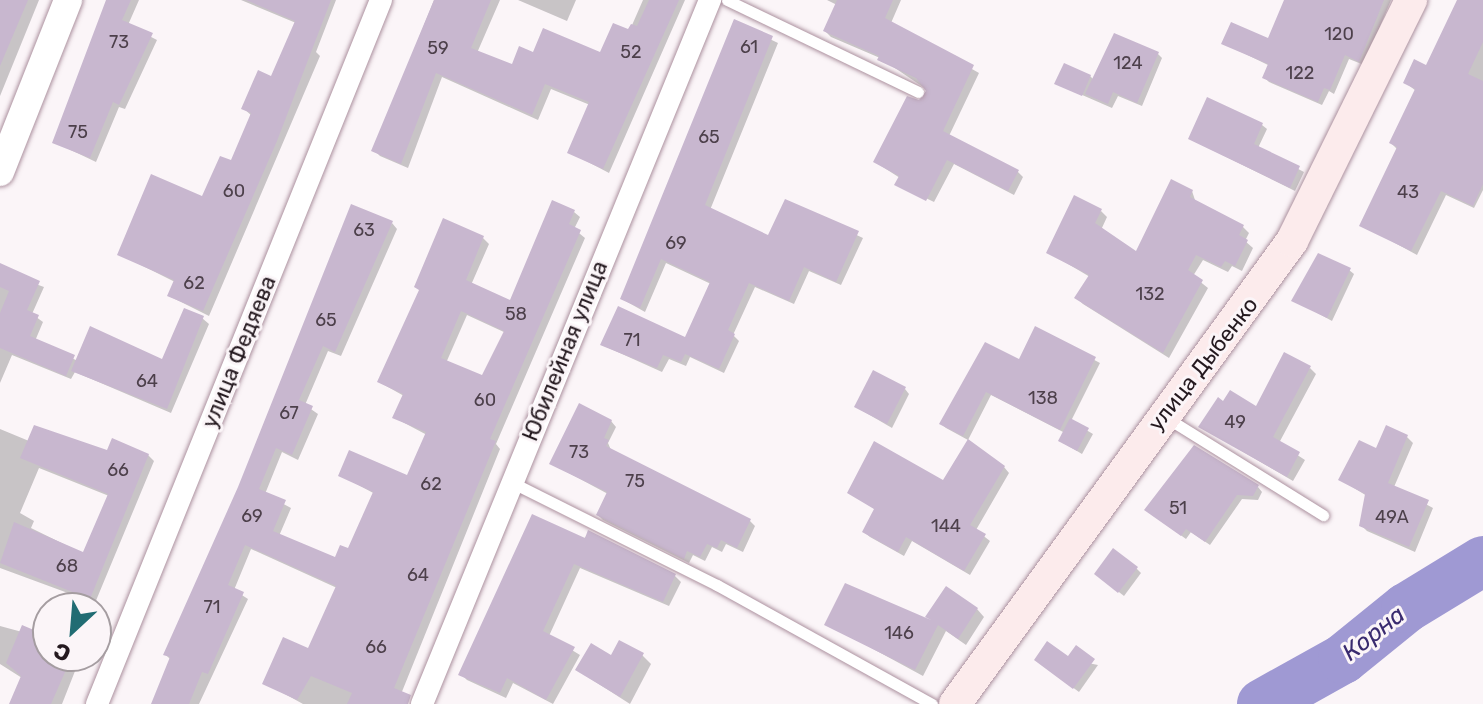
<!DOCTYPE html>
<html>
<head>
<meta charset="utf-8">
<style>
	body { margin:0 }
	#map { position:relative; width:1483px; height:704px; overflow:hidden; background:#fbf5f8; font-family:Rubik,sans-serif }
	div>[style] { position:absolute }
	.shadow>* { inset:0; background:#0003 }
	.river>* { height:50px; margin:-25px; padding:0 25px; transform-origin:25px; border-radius:25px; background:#9f99d3 }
	.building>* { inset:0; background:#c8b7cf }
	.roads { filter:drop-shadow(0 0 2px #ac919f) drop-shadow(0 0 2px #ac919f) }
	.service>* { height:11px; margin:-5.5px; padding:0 5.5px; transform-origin:5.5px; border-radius:5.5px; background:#fff }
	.minor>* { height:22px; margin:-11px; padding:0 11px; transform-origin:11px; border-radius:11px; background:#fff }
	.tertiary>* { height:28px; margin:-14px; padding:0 14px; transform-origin:14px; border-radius:14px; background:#fff }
	.secondary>* { height:32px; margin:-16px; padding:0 16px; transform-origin:16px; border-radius:16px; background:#fcebec }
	span { translate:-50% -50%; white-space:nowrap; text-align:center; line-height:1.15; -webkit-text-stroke:6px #fbf5f8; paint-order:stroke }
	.number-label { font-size:18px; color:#4d404b }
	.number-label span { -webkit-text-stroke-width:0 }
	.street-label { font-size:22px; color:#24191f }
	.water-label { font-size:24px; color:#392a6f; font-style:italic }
	.north { position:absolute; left:32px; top:592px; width:80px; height:80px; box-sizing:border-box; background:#fbf5f8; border:2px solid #a59da1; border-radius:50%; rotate:206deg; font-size:22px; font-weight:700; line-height:32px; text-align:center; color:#24191f }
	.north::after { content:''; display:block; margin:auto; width:28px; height:36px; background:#216c73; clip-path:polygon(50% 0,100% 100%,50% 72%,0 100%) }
</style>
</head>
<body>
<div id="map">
	<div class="shadow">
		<div style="clip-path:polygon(0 0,39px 0,0 96px)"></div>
		<div style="clip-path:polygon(110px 0,139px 0,128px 25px,157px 40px,125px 109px,119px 107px,96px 162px,54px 142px)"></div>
		<div style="clip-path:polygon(241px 0,336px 0,316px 52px,320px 56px,209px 316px,169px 296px,175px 282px,119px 254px,204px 199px,232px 163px,252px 116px,243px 108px,272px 78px,296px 23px)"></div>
		<div style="clip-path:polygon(434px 0,500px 0,477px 53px,513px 67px,534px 54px,601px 55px,629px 32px,643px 0,685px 0,609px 173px,569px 152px,590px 105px,551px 89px,538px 120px,442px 77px,408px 168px,380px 156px,374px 150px)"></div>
		<div style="clip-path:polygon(518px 0,576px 0,567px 21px)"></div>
		<div style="clip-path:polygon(827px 0,901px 0,891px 23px,979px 73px,949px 136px,1017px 171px,1023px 177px,1014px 195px,954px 164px,934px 202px,901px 186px,900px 178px,875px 162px,929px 91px,880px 58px,831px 37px,825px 31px,837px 5px)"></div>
		<div style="clip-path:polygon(1286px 0,1391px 0,1364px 65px,1349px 59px,1334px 94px,1329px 91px,1322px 105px,1269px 82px,1264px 77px,1270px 66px,1223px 43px,1269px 41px)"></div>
		<div style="clip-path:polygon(1459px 0,1483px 0,1483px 190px,1474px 208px,1446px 195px,1417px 255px,1362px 225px,1398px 150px,1391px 143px,1416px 91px,1406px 83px,1427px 68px)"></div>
		<div style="clip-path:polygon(735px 22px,778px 43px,710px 210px,769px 238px,786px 202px,863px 238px,841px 285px,809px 271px,794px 304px,755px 287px,733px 335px,739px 341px,724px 373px,690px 357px,686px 366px,669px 359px,662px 372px,602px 345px,686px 340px,711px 284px,666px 263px,645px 312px,622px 299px)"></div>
		<div style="clip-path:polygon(1158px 54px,1162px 58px,1142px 106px,1118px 96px,1112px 108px,1057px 84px,1090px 76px,1094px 80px)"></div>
		<div style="clip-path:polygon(1262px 125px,1267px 129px,1258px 148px,1304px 172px,1295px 191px,1190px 139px)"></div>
		<div style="clip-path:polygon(1192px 191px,1196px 203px,1243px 227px,1249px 233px,1245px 241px,1253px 248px,1242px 271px,1232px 266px,1228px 272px,1203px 260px,1193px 276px,1208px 288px,1169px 358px,1083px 304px,1077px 298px,1090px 277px,1048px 252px,1101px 211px,1107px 217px,1101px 230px,1137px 254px)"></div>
		<div style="clip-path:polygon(evenodd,574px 212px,580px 217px,574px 229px,585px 238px,496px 444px,500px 449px,397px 704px,303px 704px,265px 683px,309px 650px,337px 588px,251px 549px,234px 590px,248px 599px,199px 704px,153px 704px,171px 660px,165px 654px,240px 488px,392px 223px,397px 229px,341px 356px,328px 351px,305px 405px,318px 414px,298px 460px,282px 452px,265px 494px,291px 508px,279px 536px,336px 559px,349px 551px,375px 494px,340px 475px,408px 478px,427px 435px,395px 418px,404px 396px,379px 382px,483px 238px,489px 244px,471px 285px,511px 302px,574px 212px,467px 315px,506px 333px,482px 378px,446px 363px,467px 315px)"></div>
		<div style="clip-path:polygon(1349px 270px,1354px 274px,1332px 321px,1294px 300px)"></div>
		<div style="clip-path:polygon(0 271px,44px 287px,32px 314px,43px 322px,35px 341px,78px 361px,163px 362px,202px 318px,209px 324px,171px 413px,75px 372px,71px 379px,12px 355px,0 383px)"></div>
		<div style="clip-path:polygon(1036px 329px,1100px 363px,1071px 421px,1093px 434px,1082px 454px,1060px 441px,1065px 433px,991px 395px,968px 440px,946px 428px,941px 424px,1020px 362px)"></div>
		<div style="clip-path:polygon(1310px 368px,1316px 374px,1279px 443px,1305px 460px,1293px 481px,1201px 427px,1256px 409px)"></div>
		<div style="clip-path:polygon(905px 389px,909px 394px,892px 428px,856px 407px)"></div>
		<div style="clip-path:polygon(611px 421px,616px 427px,608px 443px,611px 450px,750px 521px,755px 526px,743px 552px,726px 544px,722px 552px,712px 547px,705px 561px,693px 555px,689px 563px,603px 520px,598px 515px,608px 494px,552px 464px)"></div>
		<div style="clip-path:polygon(evenodd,0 429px,29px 441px,148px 455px,154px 461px,95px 603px,0 568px,0 429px,39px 468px,109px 496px,84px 554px,31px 528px,34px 521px,20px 513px,39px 468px)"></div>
		<div style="clip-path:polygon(1407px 437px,1413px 443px,1394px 487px,1433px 508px,1415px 552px,1367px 531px,1361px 525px,1367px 496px,1341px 480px,1377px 451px)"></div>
		<div style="clip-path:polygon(1004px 467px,1009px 473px,976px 530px,990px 541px,970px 575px,912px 541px,904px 556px,870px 537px,864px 532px,876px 510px,849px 492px,944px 482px)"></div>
		<div style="clip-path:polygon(1258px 487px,1262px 492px,1258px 500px,1242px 499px,1210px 545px,1191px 532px,1186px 539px,1146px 510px)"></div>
		<div style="clip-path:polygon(589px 533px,675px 576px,681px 582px,669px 606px,580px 568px,549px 636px,580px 655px,553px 704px,513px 683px,506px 698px,467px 680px,461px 674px)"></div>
		<div style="clip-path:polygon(1136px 568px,1141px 573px,1124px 596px,1101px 578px)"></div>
		<div style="clip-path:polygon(70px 601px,86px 608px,67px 608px)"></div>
		<div style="clip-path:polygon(977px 609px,984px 617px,966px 645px,946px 631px,923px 676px,827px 624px,936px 625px)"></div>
		<div style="clip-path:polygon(0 626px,48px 639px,48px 656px,81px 656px,62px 704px,11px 704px,22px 678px,0 664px)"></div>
		<div style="clip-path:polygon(642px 655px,651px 664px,630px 704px,577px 670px,612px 658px)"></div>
		<div style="clip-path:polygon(1068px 659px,1098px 665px,1079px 692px,1041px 664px)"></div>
	</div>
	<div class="river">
		<div style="left:1262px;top:704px;width:93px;rotate:-29.1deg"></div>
		<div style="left:1343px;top:659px;width:81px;rotate:-39deg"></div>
		<div style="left:1406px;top:608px;width:90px;rotate:-31.4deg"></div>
	</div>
	<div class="building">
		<div style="clip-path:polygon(0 0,28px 0,0 66px)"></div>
		<div style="clip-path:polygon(106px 0,131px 0,122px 20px,153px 33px,119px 105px,113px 102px,90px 158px,52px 143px)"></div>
		<div style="clip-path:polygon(246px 0,331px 0,277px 141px,203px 311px,167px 296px,174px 280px,117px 255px,151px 174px,202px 196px,220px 156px,231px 160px,251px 113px,241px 109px,258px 70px,271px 76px,295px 21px)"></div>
		<div style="clip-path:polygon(434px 0,491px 0,471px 48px,512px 64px,519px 46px,533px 52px,543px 28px,600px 52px,613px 23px,628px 29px,631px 24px,637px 26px,649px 0,679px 0,603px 169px,567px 153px,589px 102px,545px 84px,532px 115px,436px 73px,401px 164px,371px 151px)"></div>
		<div style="clip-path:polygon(837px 0,893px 0,885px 18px,974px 65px,943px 131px,1019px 170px,1008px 191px,947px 160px,926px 201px,894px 185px,899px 176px,873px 162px,907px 96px,919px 100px,926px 91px,916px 78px,877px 60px,879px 56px,823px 31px)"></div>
		<div style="clip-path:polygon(1284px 0,1384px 0,1359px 62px,1345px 55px,1330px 90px,1324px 88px,1318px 102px,1262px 78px,1268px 64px,1221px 44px,1231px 22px,1268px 38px)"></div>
		<div style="clip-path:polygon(1457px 0,1483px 0,1483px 42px,1468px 74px,1483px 81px,1483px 184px,1473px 206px,1441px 191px,1411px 251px,1359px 226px,1397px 147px,1389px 143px,1415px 89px,1403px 83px,1414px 59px,1426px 65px)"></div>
		<div style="clip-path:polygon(734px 19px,773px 36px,705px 205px,768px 235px,785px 199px,859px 231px,836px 282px,804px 267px,789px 301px,749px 283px,728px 330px,735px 334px,719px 369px,685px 354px,681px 362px,663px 355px,657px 368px,600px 345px,618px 306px,685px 337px,710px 282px,661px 259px,640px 308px,620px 299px)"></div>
		<div style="clip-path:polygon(1114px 33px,1159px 52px,1137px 103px,1113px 92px,1108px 104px,1085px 94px)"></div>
		<div style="clip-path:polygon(1064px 63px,1091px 75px,1082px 96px,1054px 84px)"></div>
		<div style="clip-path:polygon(1207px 97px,1263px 123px,1254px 144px,1300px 166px,1290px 188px,1188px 139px)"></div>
		<div style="clip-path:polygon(1171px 179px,1193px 190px,1190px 197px,1244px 225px,1239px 235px,1248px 240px,1235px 266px,1225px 261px,1221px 267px,1196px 255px,1188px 270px,1203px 280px,1163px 353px,1074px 298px,1089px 275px,1046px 253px,1074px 195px,1102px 209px,1095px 223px,1136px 251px)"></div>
		<div style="clip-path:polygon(evenodd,552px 200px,575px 210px,569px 224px,581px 230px,490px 439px,496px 441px,394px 688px,411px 695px,408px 704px,347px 704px,352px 693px,311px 676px,297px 700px,262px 684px,283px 637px,308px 648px,336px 586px,245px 545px,228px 585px,244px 592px,208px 674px,202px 672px,189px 704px,151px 704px,170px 657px,163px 655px,238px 487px,351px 204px,393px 221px,335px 352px,323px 346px,299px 400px,313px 406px,292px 455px,276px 448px,259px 489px,286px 500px,273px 531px,335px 557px,340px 545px,348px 548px,373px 492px,338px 476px,349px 450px,407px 475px,426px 432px,392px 418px,403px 394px,377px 382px,419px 290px,414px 287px,443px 218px,484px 236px,466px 280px,510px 300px,552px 200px,461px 311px,504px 331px,482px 375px,441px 358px,461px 311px)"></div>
		<div style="clip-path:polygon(1318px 253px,1351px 268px,1327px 318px,1291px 301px)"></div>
		<div style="clip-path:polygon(0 263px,40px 281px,27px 310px,39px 315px,30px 336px,75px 355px,66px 376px,0 348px,0 313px,9px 291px,0 287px)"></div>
		<div style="clip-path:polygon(184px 308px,204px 316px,167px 409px,71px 371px,90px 326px,162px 359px)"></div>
		<div style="clip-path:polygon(1035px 326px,1096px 357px,1060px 430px,986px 392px,963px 436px,939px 424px,985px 342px,1019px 359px)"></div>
		<div style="clip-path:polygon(1284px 352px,1311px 366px,1273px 437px,1300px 452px,1287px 477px,1198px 427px,1218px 397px,1223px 401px,1230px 390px,1256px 406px)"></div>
		<div style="clip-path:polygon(873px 370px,906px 387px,887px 424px,854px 407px)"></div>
		<div style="clip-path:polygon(579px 403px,612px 420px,604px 438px,609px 440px,606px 446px,751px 519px,737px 548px,721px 540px,717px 548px,707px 544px,700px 557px,687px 551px,684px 559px,596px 515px,607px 492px,549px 464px)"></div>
		<div style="clip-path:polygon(1070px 418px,1089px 428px,1077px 451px,1058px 441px)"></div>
		<div style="clip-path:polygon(34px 425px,107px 450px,112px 438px,149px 454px,90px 599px,0 563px,14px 522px,83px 552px,108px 494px,20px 458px)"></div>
		<div style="clip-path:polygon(1386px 425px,1408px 435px,1388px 483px,1429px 500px,1409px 547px,1359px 526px,1365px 494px,1338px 480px,1359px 440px,1376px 448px)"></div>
		<div style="clip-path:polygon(968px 439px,1005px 466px,970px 525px,986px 534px,964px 571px,906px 537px,898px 552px,862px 532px,874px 509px,847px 493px,874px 441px,943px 480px)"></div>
		<div style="clip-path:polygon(1194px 445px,1259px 485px,1253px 496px,1237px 495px,1205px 542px,1186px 529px,1181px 536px,1144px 510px)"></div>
		<div style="clip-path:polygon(532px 514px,585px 538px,588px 530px,676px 574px,663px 602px,574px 564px,543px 631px,575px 647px,546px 700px,507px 678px,500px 693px,458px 675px)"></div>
		<div style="clip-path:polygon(1113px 548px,1138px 567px,1118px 593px,1094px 574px)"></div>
		<div style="clip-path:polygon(845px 583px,931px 620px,925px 617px,946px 586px,978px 608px,958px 639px,938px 625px,915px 670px,824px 625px)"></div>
		<div style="clip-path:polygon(22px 625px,48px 636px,48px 656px,72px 656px,51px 704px,9px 704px,21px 676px,6px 663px)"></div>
		<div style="clip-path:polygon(619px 640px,644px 653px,620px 697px,575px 670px,591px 643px,611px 655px)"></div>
		<div style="clip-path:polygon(1047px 641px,1068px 656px,1076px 645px,1095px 659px,1073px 689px,1034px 660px)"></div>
	</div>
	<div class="roads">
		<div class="service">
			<div style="left:727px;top:0;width:212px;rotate:25.7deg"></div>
			<div style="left:1167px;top:418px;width:184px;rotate:31.9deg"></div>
			<div style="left:511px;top:482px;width:230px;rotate:26.6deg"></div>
			<div style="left:717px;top:585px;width:246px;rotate:29deg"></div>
		</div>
		<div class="minor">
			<div style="left:97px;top:704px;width:759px;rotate:-68.03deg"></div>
			<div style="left:422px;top:704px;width:761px;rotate:-67.75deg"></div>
		</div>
		<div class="tertiary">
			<div style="left:0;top:172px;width:185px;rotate:-68.4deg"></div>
		</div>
		<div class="secondary">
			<div style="left:955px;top:704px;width:573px;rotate:-53.95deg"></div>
			<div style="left:1292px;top:241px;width:269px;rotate:-63.7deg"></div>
		</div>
	</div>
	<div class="number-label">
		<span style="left:1339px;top:34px">120</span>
		<span style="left:119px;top:42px">73</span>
		<span style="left:749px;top:47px">61</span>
		<span style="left:438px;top:48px">59</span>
		<span style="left:631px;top:52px">52</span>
		<span style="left:1128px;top:63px">124</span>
		<span style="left:1300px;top:73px">122</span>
		<span style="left:78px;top:132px">75</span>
		<span style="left:709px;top:137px">65</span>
		<span style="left:234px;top:191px">60</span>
		<span style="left:1408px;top:192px">43</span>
		<span style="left:364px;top:230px">63</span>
		<span style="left:676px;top:243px">69</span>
		<span style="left:194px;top:283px">62</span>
		<span style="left:1150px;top:294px">132</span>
		<span style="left:516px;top:314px">58</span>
		<span style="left:326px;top:320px">65</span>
		<span style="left:632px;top:340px">71</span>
		<span style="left:147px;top:381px">64</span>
		<span style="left:1043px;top:398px">138</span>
		<span style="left:485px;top:400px">60</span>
		<span style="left:289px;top:413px">67</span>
		<span style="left:1235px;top:422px">49</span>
		<span style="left:579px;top:452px">73</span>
		<span style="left:118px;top:470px">66</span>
		<span style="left:635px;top:481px">75</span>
		<span style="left:431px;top:484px">62</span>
		<span style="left:1178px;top:508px">51</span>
		<span style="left:252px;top:516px">69</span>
		<span style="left:1392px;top:517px">49А</span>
		<span style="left:946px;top:526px">144</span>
		<span style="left:67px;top:566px">68</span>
		<span style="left:418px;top:575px">64</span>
		<span style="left:212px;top:607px">71</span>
		<span style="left:899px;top:633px">146</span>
		<span style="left:376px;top:647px">66</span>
	</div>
	<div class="street-label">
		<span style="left:565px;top:351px;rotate:-68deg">Юбилейная улица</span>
		<span style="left:239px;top:352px;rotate:-68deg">улица Федяева</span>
		<span style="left:1203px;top:364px;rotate:-52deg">улица Дыбенко</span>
	</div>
	<div class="water-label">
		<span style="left:1374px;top:634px;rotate:-38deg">Корна</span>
	</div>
	<div class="north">С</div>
</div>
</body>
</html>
